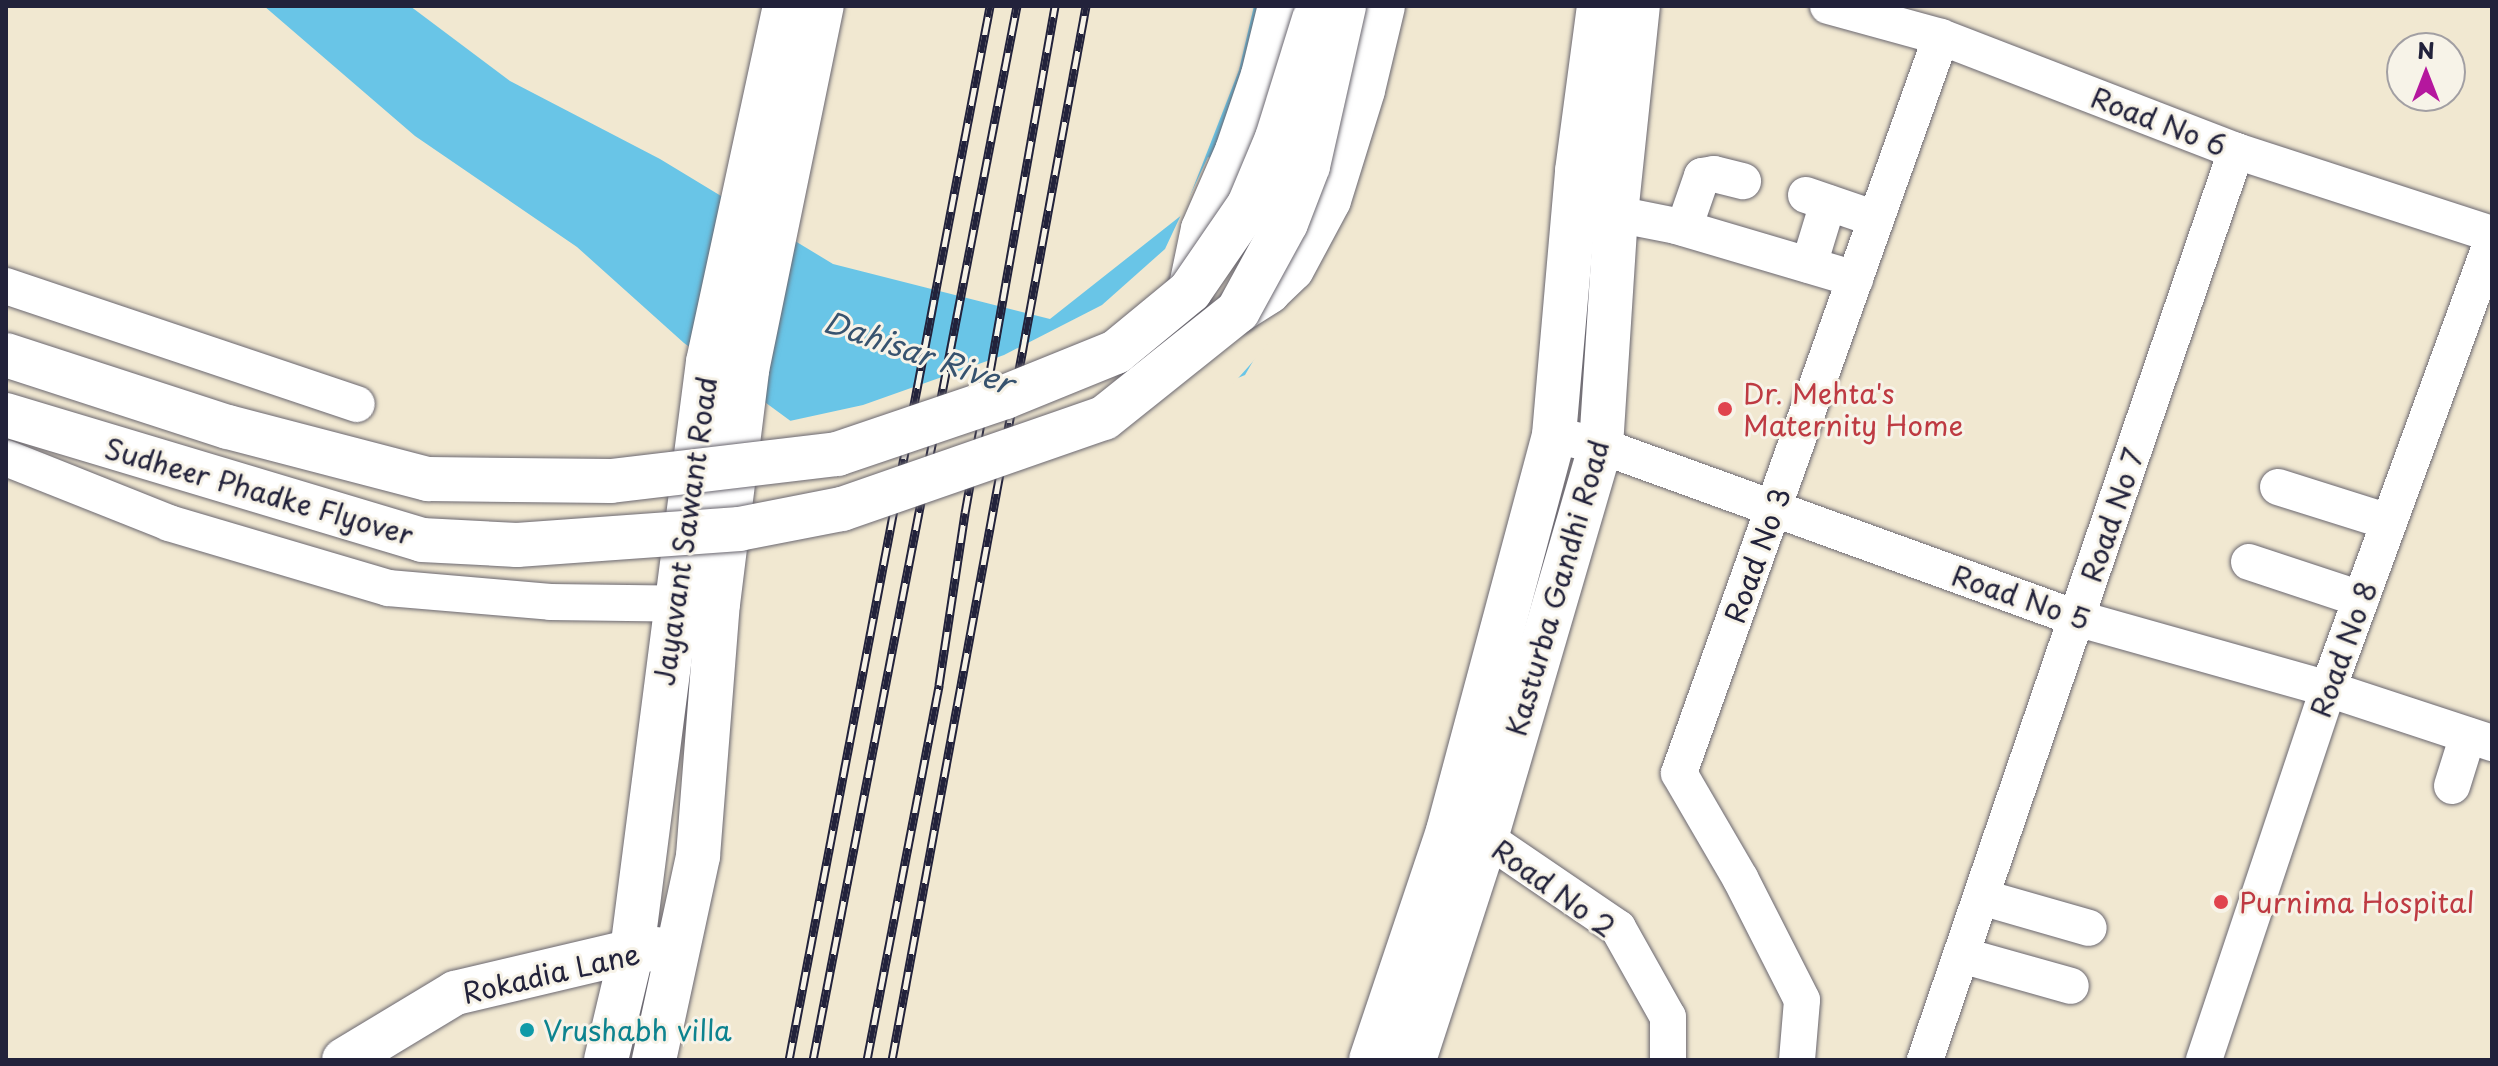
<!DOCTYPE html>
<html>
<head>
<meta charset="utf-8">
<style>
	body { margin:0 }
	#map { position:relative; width:2498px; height:1066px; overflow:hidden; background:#f1e8d1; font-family:"Playpen Sans",sans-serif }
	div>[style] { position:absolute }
	.water>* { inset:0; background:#69c5e7 }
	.pier>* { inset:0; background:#f1e8d1 }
	.roads { filter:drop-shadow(0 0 2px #6a6770) drop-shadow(0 0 2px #6a6770) }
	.street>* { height:36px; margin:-18px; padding:0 18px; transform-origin:18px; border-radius:18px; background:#fff }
	.secondary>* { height:44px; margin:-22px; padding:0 22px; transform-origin:22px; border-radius:22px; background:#fff }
	.primary>* { height:44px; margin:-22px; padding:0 22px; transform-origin:22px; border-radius:22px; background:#fff }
	.rail>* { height:9px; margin-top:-4.5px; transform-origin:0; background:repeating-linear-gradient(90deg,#f7f3e8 0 18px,#22223b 0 36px); box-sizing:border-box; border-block:2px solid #22223b }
	.bridges { filter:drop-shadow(0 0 2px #6a6770) drop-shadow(0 0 2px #6a6770) }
	.primary-bridge>* { height:44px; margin:-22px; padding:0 22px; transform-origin:22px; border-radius:22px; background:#fff }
	.dots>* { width:22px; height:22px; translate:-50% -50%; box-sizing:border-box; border:4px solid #f7f3e8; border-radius:50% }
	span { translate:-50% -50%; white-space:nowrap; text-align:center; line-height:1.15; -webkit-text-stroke:6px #f7f3e8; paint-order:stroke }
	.street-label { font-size:28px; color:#22223b }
	.health-label { font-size:28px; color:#be3a42 }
	.left { translate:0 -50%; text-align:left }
	.culture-label { font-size:28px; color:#0d838f }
	.water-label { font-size:30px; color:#37536f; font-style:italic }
	.frame { position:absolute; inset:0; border:8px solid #22223b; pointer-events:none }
	.north { position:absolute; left:2386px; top:32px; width:80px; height:80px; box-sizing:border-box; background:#f7f3e8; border:2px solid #a29fa3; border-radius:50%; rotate:0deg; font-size:22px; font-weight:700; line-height:32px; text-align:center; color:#22223b }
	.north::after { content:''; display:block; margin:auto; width:28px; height:36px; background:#b5179e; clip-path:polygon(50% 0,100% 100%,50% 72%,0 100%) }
</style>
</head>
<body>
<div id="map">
	<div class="water">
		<div style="clip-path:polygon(264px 6px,410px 6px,510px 81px,660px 159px,833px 264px,1050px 319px,1183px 214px,1239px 70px,1254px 6px,1402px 6px,1345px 203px,1245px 375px,1033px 463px,811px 436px,684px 343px,577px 247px,415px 136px)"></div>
	</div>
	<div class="pier">
		<div style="clip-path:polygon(1208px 157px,1342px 215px,1265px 348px,1232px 385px,1034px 467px,810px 440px,785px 422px,863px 405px,1004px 355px,1102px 305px,1165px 249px)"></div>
	</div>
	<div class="roads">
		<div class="street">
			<div style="left:1828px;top:6px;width:117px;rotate:15.3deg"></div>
			<div style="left:1941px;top:37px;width:316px;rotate:21.1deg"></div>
			<div style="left:2236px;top:151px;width:269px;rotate:18deg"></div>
			<div style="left:1806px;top:195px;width:74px;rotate:18.9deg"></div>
			<div style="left:1616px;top:214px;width:61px;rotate:11.3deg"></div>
			<div style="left:1676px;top:226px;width:187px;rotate:16.5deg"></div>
			<div style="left:1684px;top:228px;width:55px;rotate:-70.9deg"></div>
			<div style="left:1702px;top:176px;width:12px;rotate:-9deg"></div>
			<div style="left:1714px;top:174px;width:30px;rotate:14deg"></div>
			<div style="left:1809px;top:265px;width:65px;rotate:-73deg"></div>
			<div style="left:6px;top:286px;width:370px;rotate:18.6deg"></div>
			<div style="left:1554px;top:435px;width:48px;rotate:13.2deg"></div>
			<div style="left:1601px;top:446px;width:505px;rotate:19.91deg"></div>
			<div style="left:2076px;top:618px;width:262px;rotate:15.7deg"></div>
			<div style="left:2328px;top:689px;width:173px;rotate:18.2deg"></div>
			<div style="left:6px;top:458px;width:175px;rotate:21.7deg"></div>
			<div style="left:169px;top:523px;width:228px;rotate:16.5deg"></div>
			<div style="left:388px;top:588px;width:163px;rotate:4.9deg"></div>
			<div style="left:550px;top:602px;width:155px;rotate:0.7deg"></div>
			<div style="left:2278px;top:487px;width:116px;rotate:17.5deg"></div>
			<div style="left:2249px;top:562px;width:118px;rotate:18.3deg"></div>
			<div style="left:2452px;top:786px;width:53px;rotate:-72.6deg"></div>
			<div style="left:1461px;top:833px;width:25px;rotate:11deg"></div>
			<div style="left:1486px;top:838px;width:160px;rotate:34.3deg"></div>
			<div style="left:1618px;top:928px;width:102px;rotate:60.7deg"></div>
			<div style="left:1668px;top:1017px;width:43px;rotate:90deg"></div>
			<div style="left:1981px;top:897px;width:112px;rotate:16deg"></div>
			<div style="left:1961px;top:955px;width:114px;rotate:15.7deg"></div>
			<div style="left:1797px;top:1060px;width:60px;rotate:-85.2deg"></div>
			<div style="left:1802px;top:1000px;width:137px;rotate:-116.9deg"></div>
			<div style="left:1740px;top:878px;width:121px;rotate:-120.2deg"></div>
			<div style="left:1679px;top:773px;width:781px;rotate:-70.41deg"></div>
			<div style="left:1925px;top:1060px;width:961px;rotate:-71.11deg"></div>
			<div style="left:2204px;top:1060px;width:391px;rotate:-71.5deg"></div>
			<div style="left:2328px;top:689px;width:477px;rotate:-69.9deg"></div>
		</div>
		<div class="secondary">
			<div style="left:344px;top:1060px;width:130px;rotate:-31.1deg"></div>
			<div style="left:455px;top:993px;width:182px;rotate:-13.3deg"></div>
			<div style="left:632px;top:951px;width:24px;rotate:-5deg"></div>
			<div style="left:606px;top:1060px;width:112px;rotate:-76.6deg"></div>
			<div style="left:632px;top:951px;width:594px;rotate:-82.65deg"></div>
			<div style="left:708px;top:362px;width:364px;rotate:-77.8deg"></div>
			<div style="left:654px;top:1060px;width:209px;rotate:-77.8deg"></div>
			<div style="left:698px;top:856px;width:253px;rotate:-85.5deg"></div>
			<div style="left:718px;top:604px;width:236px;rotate:-82.9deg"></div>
			<div style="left:747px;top:370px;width:372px;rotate:-78.4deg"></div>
			<div style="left:1371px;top:1060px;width:242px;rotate:-71.4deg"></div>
			<div style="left:1448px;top:831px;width:410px;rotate:-75deg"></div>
			<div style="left:1554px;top:435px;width:265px;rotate:-85deg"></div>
			<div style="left:1577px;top:171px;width:166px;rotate:-82.4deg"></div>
			<div style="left:1414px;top:1060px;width:233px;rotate:-72deg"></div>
			<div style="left:1486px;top:838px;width:409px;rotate:-73.7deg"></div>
			<div style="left:1601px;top:446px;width:232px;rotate:-86.3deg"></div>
			<div style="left:1616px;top:214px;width:209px;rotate:-84deg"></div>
		</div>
		<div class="primary">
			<div style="left:1190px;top:291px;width:63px;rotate:-78.2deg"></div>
			<div style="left:1203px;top:229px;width:85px;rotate:-66.4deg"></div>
			<div style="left:1237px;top:151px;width:80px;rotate:-71.1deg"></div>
			<div style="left:1263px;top:75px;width:71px;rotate:-76.2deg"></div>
			<div style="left:1238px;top:311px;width:36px;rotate:-32deg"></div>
			<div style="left:1268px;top:292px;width:33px;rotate:-44deg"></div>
			<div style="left:1292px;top:269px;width:78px;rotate:-61.8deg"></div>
			<div style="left:1329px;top:200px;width:115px;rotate:-72.8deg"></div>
			<div style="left:1363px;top:90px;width:86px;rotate:-76.6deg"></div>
		</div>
	</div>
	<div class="rail">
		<div style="left:789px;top:1060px;width:1073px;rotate:-79.2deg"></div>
		<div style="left:813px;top:1060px;width:1074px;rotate:-79.05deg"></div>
		<div style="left:867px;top:1060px;width:382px;rotate:-79.1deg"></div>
		<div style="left:939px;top:685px;width:174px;rotate:-81.4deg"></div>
		<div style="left:965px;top:513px;width:515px;rotate:-79.93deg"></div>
		<div style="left:892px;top:1060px;width:1072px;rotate:-79.57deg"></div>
	</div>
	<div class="bridges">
		<div class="primary-bridge">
			<div style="left:6px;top:355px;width:233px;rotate:18deg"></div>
			<div style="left:228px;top:427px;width:207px;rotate:14.6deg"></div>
			<div style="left:428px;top:479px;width:183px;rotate:0.6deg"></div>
			<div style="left:611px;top:481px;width:228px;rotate:-6.8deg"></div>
			<div style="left:837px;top:454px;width:177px;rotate:-18.7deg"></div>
			<div style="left:1005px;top:397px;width:120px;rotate:-22.1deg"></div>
			<div style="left:1116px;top:352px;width:96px;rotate:-39.5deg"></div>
			<div style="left:1190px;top:291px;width:104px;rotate:-55.5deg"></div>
			<div style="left:1249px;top:205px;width:73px;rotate:-67.3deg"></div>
			<div style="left:1277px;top:138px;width:125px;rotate:-72.7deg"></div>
			<div style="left:6px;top:415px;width:434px;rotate:16.7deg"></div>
			<div style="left:422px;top:540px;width:95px;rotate:3deg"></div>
			<div style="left:517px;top:545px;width:223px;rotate:-4.1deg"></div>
			<div style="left:739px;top:529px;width:105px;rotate:-11deg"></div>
			<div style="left:842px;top:509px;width:277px;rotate:-19.2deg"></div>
			<div style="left:1104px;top:418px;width:171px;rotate:-38.6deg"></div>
			<div style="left:1238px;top:311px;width:100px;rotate:-61.4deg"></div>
			<div style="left:1286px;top:223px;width:61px;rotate:-68.9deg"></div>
			<div style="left:1308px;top:166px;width:164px;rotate:-77.3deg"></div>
		</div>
	</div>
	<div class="dots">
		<div style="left:1725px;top:409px;background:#e0444e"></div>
		<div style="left:2221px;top:902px;background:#e0444e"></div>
		<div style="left:527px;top:1030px;background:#0f9aa8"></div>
	</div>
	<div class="street-label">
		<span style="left:2159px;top:121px;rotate:21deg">Road No 6</span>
		<span style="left:259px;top:491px;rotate:16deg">Sudheer Phadke Flyover</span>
		<span style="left:2112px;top:515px;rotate:-71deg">Road No 7</span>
		<span style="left:685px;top:531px;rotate:-82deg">Jayavant Sawant Road</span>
		<span style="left:1757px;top:555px;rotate:-70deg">Road No 3</span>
		<span style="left:1557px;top:588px;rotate:-74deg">Kasturba Gandhi Road</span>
		<span style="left:2021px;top:597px;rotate:19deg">Road No 5</span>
		<span style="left:2343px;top:649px;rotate:-70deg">Road No 8</span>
		<span style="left:1554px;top:888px;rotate:36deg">Road No 2</span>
		<span style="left:551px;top:973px;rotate:-13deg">Rokadia Lane</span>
	</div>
	<div class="health-label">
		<span class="left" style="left:1743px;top:409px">Dr. Mehta's<br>Maternity Home</span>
		<span class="left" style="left:2239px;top:902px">Purnima Hospital</span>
	</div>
	<div class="culture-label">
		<span class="left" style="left:543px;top:1030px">Vrushabh villa</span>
	</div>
	<div class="water-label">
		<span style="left:919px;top:352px;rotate:19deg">Dahisar River</span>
	</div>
	<div class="frame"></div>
	<div class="north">N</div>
</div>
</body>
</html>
